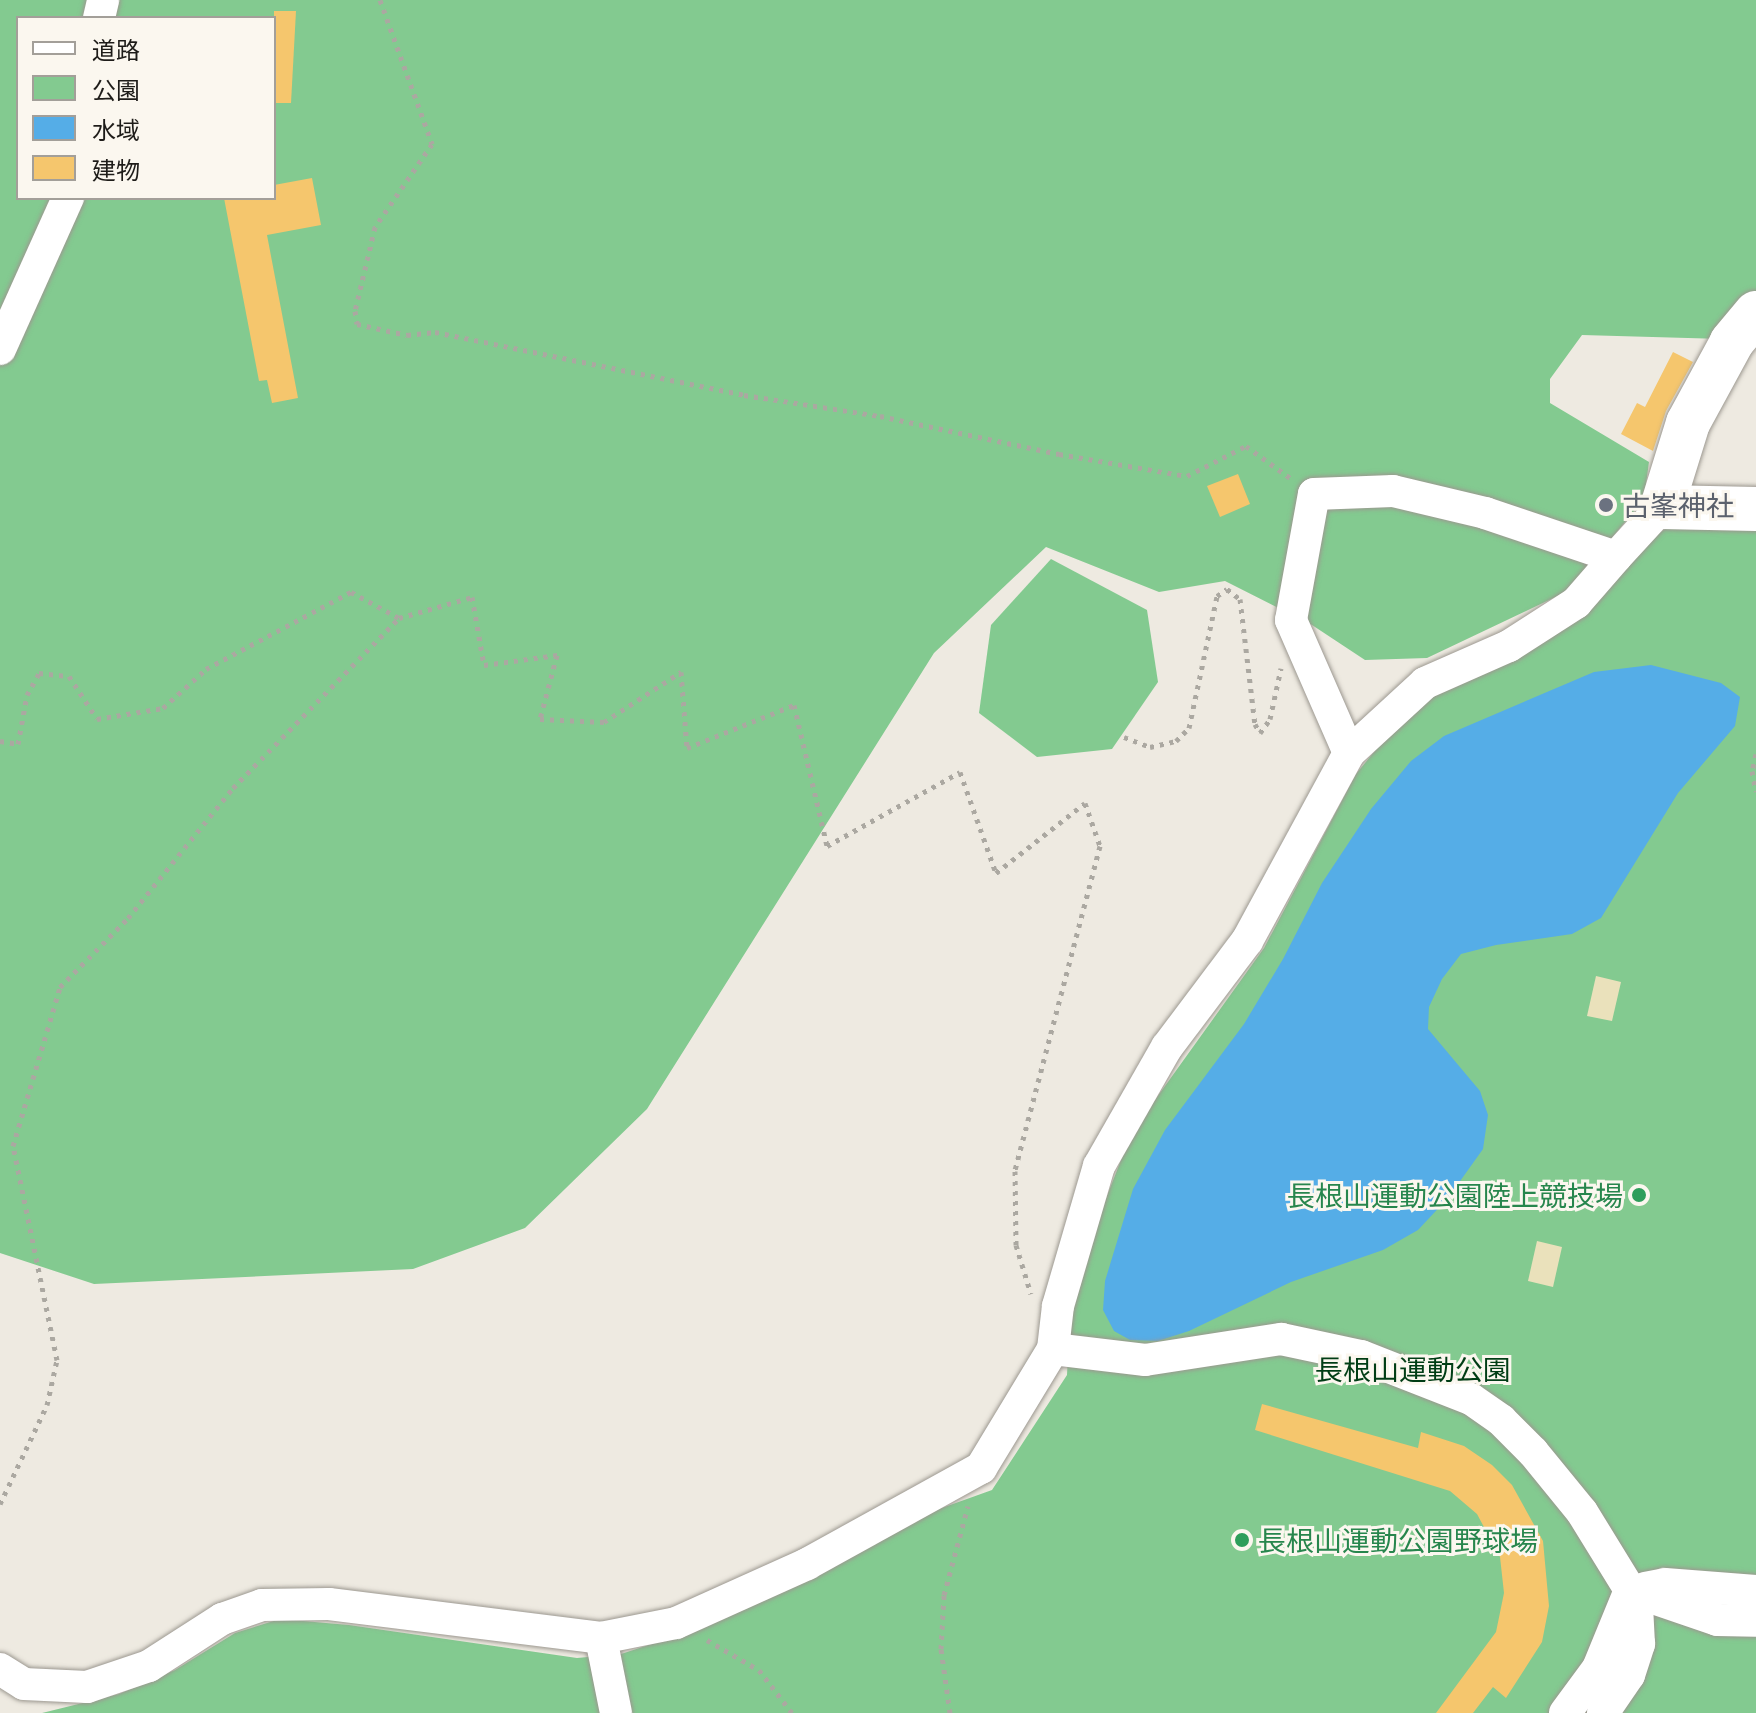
<!DOCTYPE html>
<html>
<head>
<meta charset="utf-8">
<style>
	body { margin:0 }
	#map { position:relative; width:1756px; height:1713px; overflow:hidden; background:#eeeae1; font-family:"Open Sans","Noto Sans JP",sans-serif }
	div>[style] { position:absolute }
	.green>* { inset:0; background:#83ca90 }
	.sand>* { inset:0; background:#eae1bb }
	.water>* { inset:0; background:#55ade7 }
	.building>* { inset:0; background:#f5c66d }
	.path>* { height:5px; margin-top:-2.5px; transform-origin:0; background:repeating-linear-gradient(90deg,#aba8a1 0 4px,transparent 0 10px) }
	.roads { filter:drop-shadow(0 0 2px #9c9890) drop-shadow(0 0 2px #9c9890) }
	.street>* { height:32px; margin:-16px; padding:0 16px; transform-origin:16px; border-radius:16px; background:#fff }
	.secondary>* { height:44px; margin:-22px; padding:0 22px; transform-origin:22px; border-radius:22px; background:#fff }
	.dots>* { width:22px; height:22px; translate:-50% -50%; box-sizing:border-box; border:4px solid #fbf7ef; border-radius:50% }
	span { translate:-50% -50%; white-space:nowrap; text-align:center; line-height:1.15; -webkit-text-stroke:6px #fbf7ef; paint-order:stroke }
	.worship-label { font-size:28px; color:#5b616d }
	.left { translate:0 -50%; text-align:left }
	.leisure-label { font-size:28px; color:#27864d }
	.right { translate:-100% -50%; text-align:right }
	.park-label { font-size:28px; color:#003d15 }
	.legend { position:absolute; left:16px; top:16px; width:260px; height:184px; box-sizing:border-box; background:#fbf7ef; border:2px solid #a39f99; margin:0; padding:10px 14px; list-style:none; font-size:24px; color:#1e1c19 }
	.legend li { display:flex; align-items:center; gap:16px; height:40px }
	.legend b { width:40px; border:2px solid #a39f99 }
</style>
</head>
<body>
<div id="map">
	<div class="green">
		<div style="clip-path:polygon(evenodd,0 0,1756px 0,1756px 298px,1723px 339px,1582px 335px,1550px 379px,1550px 403px,1649px 462px,1644px 499px,1568px 591px,1427px 658px,1365px 660px,1312px 625px,1225px 581px,1159px 592px,1046px 547px,934px 653px,647px 1109px,525px 1228px,413px 1269px,94px 1284px,0 1253px,0 0,18px 18px,274px 18px,274px 198px,18px 198px,18px 18px)"></div>
		<div style="clip-path:polygon(1756px 523px,1756px 1713px,42px 1713px,119px 1694px,175px 1670px,235px 1633px,280px 1619px,349px 1625px,577px 1658px,621px 1654px,707px 1626px,925px 1514px,992px 1490px,1067px 1375px,1070px 1316px,1103px 1206px,1132px 1132px,1264px 948px,1356px 774px,1392px 730px,1430px 697px,1668px 527px)"></div>
		<div style="clip-path:polygon(1051px 559px,1147px 610px,1158px 682px,1112px 749px,1037px 757px,979px 713px,991px 625px)"></div>
	</div>
	<div class="sand">
		<div style="clip-path:polygon(1596px 976px,1621px 982px,1612px 1021px,1587px 1016px)"></div>
		<div style="clip-path:polygon(1537px 1241px,1562px 1247px,1553px 1287px,1528px 1281px)"></div>
	</div>
	<div class="water">
		<div style="clip-path:polygon(1651px 665px,1721px 683px,1740px 697px,1735px 726px,1678px 793px,1601px 918px,1572px 934px,1496px 945px,1461px 954px,1442px 979px,1429px 1007px,1428px 1029px,1480px 1091px,1488px 1115px,1483px 1149px,1448px 1198px,1418px 1230px,1383px 1250px,1291px 1282px,1189px 1331px,1158px 1341px,1130px 1340px,1114px 1331px,1103px 1310px,1105px 1281px,1133px 1189px,1165px 1130px,1244px 1024px,1283px 959px,1322px 883px,1371px 809px,1411px 761px,1444px 736px,1594px 672px)"></div>
	</div>
	<div class="building">
		<div style="clip-path:polygon(274px 11px,296px 11px,291px 103px,274px 103px)"></div>
		<div style="clip-path:polygon(312px 178px,321px 225px,267px 235px,298px 398px,272px 403px,267px 380px,259px 381px,224px 198px,274px 198px,274px 185px)"></div>
		<div style="clip-path:polygon(1673px 352px,1693px 362px,1666px 411px,1653px 451px,1621px 434px,1637px 403px,1645px 407px)"></div>
		<div style="clip-path:polygon(1238px 474px,1250px 504px,1220px 517px,1207px 486px)"></div>
		<div style="clip-path:polygon(1262px 1404px,1418px 1448px,1421px 1432px,1464px 1446px,1492px 1465px,1512px 1485px,1543px 1541px,1549px 1606px,1542px 1642px,1506px 1698px,1493px 1687px,1473px 1713px,1436px 1713px,1496px 1632px,1504px 1593px,1500px 1557px,1477px 1514px,1450px 1491px,1255px 1430px)"></div>
	</div>
	<div class="path">
		<div style="left:380px;top:0;width:153px;rotate:70.1deg"></div>
		<div style="left:432px;top:144px;width:101px;rotate:124.5deg"></div>
		<div style="left:375px;top:227px;width:86px;rotate:103.4deg"></div>
		<div style="left:355px;top:311px;width:13px;rotate:81deg"></div>
		<div style="left:357px;top:324px;width:51px;rotate:12.4deg"></div>
		<div style="left:407px;top:335px;width:28px;rotate:-6deg"></div>
		<div style="left:435px;top:332px;width:315px;rotate:11.5deg"></div>
		<div style="left:744px;top:395px;width:138px;rotate:8.8deg"></div>
		<div style="left:880px;top:416px;width:183px;rotate:12deg"></div>
		<div style="left:1059px;top:454px;width:130px;rotate:9.8deg"></div>
		<div style="left:1187px;top:476px;width:66px;rotate:-27deg"></div>
		<div style="left:1246px;top:446px;width:58px;rotate:35.9deg"></div>
		<div style="left:1124px;top:737px;width:28px;rotate:21deg"></div>
		<div style="left:1150px;top:747px;width:27px;rotate:-13deg"></div>
		<div style="left:1176px;top:741px;width:18px;rotate:-45deg"></div>
		<div style="left:1189px;top:728px;width:135px;rotate:-78deg"></div>
		<div style="left:1217px;top:596px;width:12px;rotate:-35deg"></div>
		<div style="left:1227px;top:589px;width:16px;rotate:38deg"></div>
		<div style="left:1240px;top:599px;width:126px;rotate:83.2deg"></div>
		<div style="left:1255px;top:724px;width:10px;rotate:61deg"></div>
		<div style="left:1260px;top:733px;width:17px;rotate:-54deg"></div>
		<div style="left:1270px;top:719px;width:52px;rotate:-77.8deg"></div>
		<div style="left:0;top:741px;width:18px;rotate:9deg"></div>
		<div style="left:18px;top:744px;width:50px;rotate:-79.6deg"></div>
		<div style="left:27px;top:695px;width:25px;rotate:-61deg"></div>
		<div style="left:39px;top:673px;width:30px;rotate:6deg"></div>
		<div style="left:69px;top:676px;width:51px;rotate:56.9deg"></div>
		<div style="left:97px;top:719px;width:67px;rotate:-9.5deg"></div>
		<div style="left:163px;top:708px;width:58px;rotate:-42.2deg"></div>
		<div style="left:206px;top:669px;width:164px;rotate:-28deg"></div>
		<div style="left:351px;top:592px;width:55px;rotate:28.4deg"></div>
		<div style="left:1756px;top:754px;width:17px;rotate:103deg"></div>
		<div style="left:1752px;top:771px;width:21px;rotate:79deg"></div>
		<div style="left:0;top:1504px;width:110px;rotate:-64.6deg"></div>
		<div style="left:47px;top:1405px;width:46px;rotate:-77.5deg"></div>
		<div style="left:57px;top:1360px;width:218px;rotate:-101.6deg"></div>
		<div style="left:13px;top:1146px;width:166px;rotate:-73.5deg"></div>
		<div style="left:60px;top:987px;width:97px;rotate:-45.4deg"></div>
		<div style="left:128px;top:918px;width:167px;rotate:-51.1deg"></div>
		<div style="left:233px;top:788px;width:238px;rotate:-45.7deg"></div>
		<div style="left:399px;top:618px;width:76px;rotate:-16deg"></div>
		<div style="left:472px;top:597px;width:69px;rotate:80deg"></div>
		<div style="left:484px;top:665px;width:74px;rotate:-7.8deg"></div>
		<div style="left:557px;top:655px;width:66px;rotate:104.9deg"></div>
		<div style="left:540px;top:719px;width:64px;rotate:2.7deg"></div>
		<div style="left:604px;top:722px;width:92px;rotate:-33deg"></div>
		<div style="left:681px;top:672px;width:76px;rotate:85.5deg"></div>
		<div style="left:687px;top:748px;width:115px;rotate:-21.9deg"></div>
		<div style="left:794px;top:705px;width:145px;rotate:76.8deg"></div>
		<div style="left:827px;top:846px;width:152px;rotate:-29.1deg"></div>
		<div style="left:960px;top:772px;width:107px;rotate:70.4deg"></div>
		<div style="left:996px;top:873px;width:113px;rotate:-38.2deg"></div>
		<div style="left:1085px;top:803px;width:46px;rotate:70.8deg"></div>
		<div style="left:1100px;top:846px;width:336px;rotate:104.7deg"></div>
		<div style="left:1015px;top:1171px;width:74px;rotate:89.2deg"></div>
		<div style="left:1016px;top:1245px;width:51px;rotate:73deg"></div>
		<div style="left:707px;top:1640px;width:60px;rotate:30deg"></div>
		<div style="left:759px;top:1670px;width:54px;rotate:52.5deg"></div>
		<div style="left:950px;top:1713px;width:65px;rotate:-98deg"></div>
		<div style="left:941px;top:1649px;width:54px;rotate:-86.8deg"></div>
		<div style="left:944px;top:1595px;width:92px;rotate:-74.9deg"></div>
	</div>
	<div class="roads">
		<div class="street">
			<div style="left:99px;top:18px;width:18px;rotate:-77deg"></div>
			<div style="left:0;top:349px;width:166px;rotate:-65.8deg"></div>
			<div style="left:1349px;top:753px;width:145px;rotate:-113.6deg"></div>
			<div style="left:1291px;top:620px;width:128px;rotate:-79.7deg"></div>
			<div style="left:1314px;top:494px;width:79px;rotate:-2.2deg"></div>
			<div style="left:1393px;top:491px;width:95px;rotate:13.4deg"></div>
			<div style="left:1485px;top:513px;width:138px;rotate:18.6deg"></div>
			<div style="left:1616px;top:557px;width:68px;rotate:-47.4deg"></div>
			<div style="left:1053px;top:1349px;width:93px;rotate:6.8deg"></div>
			<div style="left:1145px;top:1360px;width:138px;rotate:-8.8deg"></div>
			<div style="left:1281px;top:1339px;width:82px;rotate:12deg"></div>
			<div style="left:1361px;top:1356px;width:118px;rotate:21.4deg"></div>
			<div style="left:1471px;top:1399px;width:37px;rotate:35deg"></div>
			<div style="left:1501px;top:1420px;width:45px;rotate:45deg"></div>
			<div style="left:1533px;top:1452px;width:77px;rotate:50.8deg"></div>
			<div style="left:1582px;top:1512px;width:92px;rotate:58.4deg"></div>
			<div style="left:1645px;top:1588px;width:20px;rotate:-11deg"></div>
			<div style="left:1665px;top:1584px;width:91px;rotate:4.4deg"></div>
			<div style="left:601px;top:1638px;width:76px;rotate:78.7deg"></div>
			<div style="left:0;top:1669px;width:28px;rotate:32deg"></div>
			<div style="left:24px;top:1684px;width:63px;rotate:2.7deg"></div>
			<div style="left:87px;top:1687px;width:65px;rotate:-18.7deg"></div>
			<div style="left:149px;top:1666px;width:87px;rotate:-32.8deg"></div>
			<div style="left:222px;top:1619px;width:42px;rotate:-19.3deg"></div>
			<div style="left:262px;top:1605px;width:67px;rotate:-0.9deg"></div>
			<div style="left:329px;top:1604px;width:274px;rotate:7.1deg"></div>
			<div style="left:601px;top:1638px;width:76px;rotate:-11.3deg"></div>
			<div style="left:676px;top:1623px;width:144px;rotate:-24.2deg"></div>
			<div style="left:807px;top:1564px;width:199px;rotate:-28.9deg"></div>
			<div style="left:981px;top:1468px;width:139px;rotate:-58.8deg"></div>
			<div style="left:1053px;top:1349px;width:43px;rotate:-83.4deg"></div>
			<div style="left:1058px;top:1306px;width:146px;rotate:-73.7deg"></div>
			<div style="left:1099px;top:1166px;width:137px;rotate:-60.3deg"></div>
			<div style="left:1167px;top:1047px;width:133px;rotate:-53deg"></div>
			<div style="left:1247px;top:941px;width:214px;rotate:-61.5deg"></div>
			<div style="left:1349px;top:753px;width:103px;rotate:-42.6deg"></div>
			<div style="left:1425px;top:683px;width:92px;rotate:-23.8deg"></div>
			<div style="left:1509px;top:646px;width:80px;rotate:-32.7deg"></div>
			<div style="left:1576px;top:603px;width:61px;rotate:-49deg"></div>
			<div style="left:1565px;top:1713px;width:56px;rotate:-53.7deg"></div>
			<div style="left:1598px;top:1668px;width:84px;rotate:-67.7deg"></div>
			<div style="left:1603px;top:1713px;width:46px;rotate:-55.6deg"></div>
			<div style="left:1629px;top:1675px;width:33px;rotate:-72deg"></div>
			<div style="left:1639px;top:1644px;width:38px;rotate:-93deg"></div>
			<div style="left:1637px;top:1606px;width:17px;rotate:-114deg"></div>
			<div style="left:1630px;top:1590px;width:92px;rotate:19deg"></div>
			<div style="left:1717px;top:1620px;width:39px;rotate:1deg"></div>
		</div>
		<div class="secondary">
			<div style="left:1756px;top:313px;width:38px;rotate:130deg"></div>
			<div style="left:1732px;top:342px;width:92px;rotate:118.5deg"></div>
			<div style="left:1688px;top:423px;width:88px;rotate:107.2deg"></div>
			<div style="left:1662px;top:507px;width:94px;rotate:1.2deg"></div>
		</div>
	</div>
	<div class="dots">
		<div style="left:1606px;top:505px;background:#6b7280"></div>
		<div style="left:1639px;top:1195px;background:#2e9e5b"></div>
		<div style="left:1242px;top:1540px;background:#2e9e5b"></div>
	</div>
	<div class="worship-label">
		<span class="left" style="left:1622px;top:505px">古峯神社</span>
	</div>
	<div class="leisure-label">
		<span class="right" style="left:1623px;top:1195px">長根山運動公園陸上競技場</span>
		<span class="left" style="left:1258px;top:1540px">長根山運動公園野球場</span>
	</div>
	<div class="park-label">
		<span style="left:1413px;top:1369px">長根山運動公園</span>
	</div>
	<ul class="legend">
	<li><b style="height:10px;background:#fff"></b>道路</li>
	<li><b style="height:22px;background:#83ca90"></b>公園</li>
	<li><b style="height:22px;background:#55ade7"></b>水域</li>
	<li><b style="height:22px;background:#f5c66d"></b>建物</li>
	</ul>
</div>
</body>
</html>
